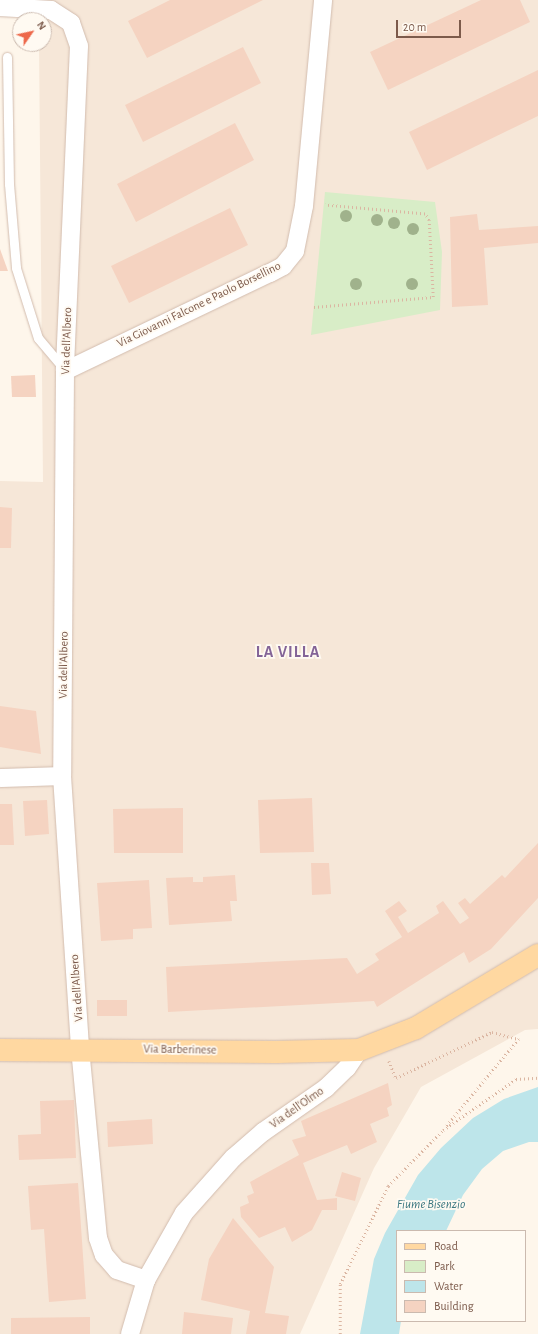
<!DOCTYPE html>
<html>
<head>
<meta charset="utf-8">
<style>
	body { margin:0 }
	#map { position:relative; width:538px; height:1334px; overflow:hidden; background:#fef6eb; font-family:"Alegreya Sans",sans-serif }
	div>[style] { position:absolute }
	.residential>* { inset:0; background:#f6e7d8 }
	.green>* { inset:0; background:#d8edc7 }
	.water>* { inset:0; background:#bde5ea }
	.building>* { inset:0; background:#f5d3c1 }
	.path>* { height:2.5px; margin-top:-1.25px; transform-origin:0; background:repeating-linear-gradient(90deg,#dbb6a2 0 1px,transparent 0 4px) }
	.roads { filter:drop-shadow(0 0 1px #d2bcae) drop-shadow(0 0 1px #d2bcae) }
	.service>* { height:9px; margin:-4.5px; padding:0 4.5px; transform-origin:4.5px; border-radius:4.5px; background:#fff }
	.minor>* { height:18px; margin:-9px; padding:0 9px; transform-origin:9px; border-radius:9px; background:#fff }
	.primary>* { height:22px; margin:-11px; padding:0 11px; transform-origin:11px; border-radius:11px; background:#ffd8a1 }
	.trees>* { width:12px; height:12px; margin:-6px; border-radius:50%; background:#a0b28c }
	span { translate:-50% -50%; white-space:nowrap; text-align:center; line-height:1.15; -webkit-text-stroke:3.5px #fffaf2; paint-order:stroke }
	.street-label { font-size:12px; color:#7c5a4b }
	.water-label { font-size:13px; color:#3c7881; font-style:italic }
	.district-label { font-size:16px; color:#846497; font-weight:700; letter-spacing:1px }
	.legend { position:absolute; left:396px; top:1230px; width:130px; height:92px; box-sizing:border-box; background:#fffaf2; border:1px solid #cbbaaf; margin:0; padding:5px 7px; list-style:none; font-size:12px; color:#7c5a4b }
	.legend li { display:flex; align-items:center; gap:8px; height:20px }
	.legend b { width:20px; border:1px solid #cbbaaf }
	.north { position:absolute; left:12px; top:12px; width:40px; height:40px; box-sizing:border-box; background:#fffaf2; border:1px solid #cbbaaf; border-radius:50%; rotate:56deg; font-size:11px; font-weight:700; line-height:16px; text-align:center; color:#7c5a4b }
	.north::after { content:''; display:block; margin:auto; width:14px; height:18px; background:#ed684a; clip-path:polygon(50% 0,100% 100%,50% 72%,0 100%) }
	.scale { position:absolute; left:396px; top:20px; width:65px; height:18px; box-sizing:border-box; border:2px solid #7c5a4b; border-top:0; padding-left:5px; font-size:12px; line-height:14px; white-space:nowrap; color:#7c5a4b; -webkit-text-stroke:3px #fffaf2; paint-order:stroke }
</style>
</head>
<body>
<div id="map">
	<div class="residential">
		<div style="clip-path:polygon(39px 0,538px 0,538px 1029px,525px 1030px,421px 1087px,374px 1168px,300px 1334px,0 1334px,0 481px,43px 482px,39px 44px,44px 44px,44px 20px,39px 20px)"></div>
	</div>
	<div class="green">
		<div style="clip-path:polygon(325px 192px,435px 202px,442px 252px,440px 310px,311px 335px)"></div>
	</div>
	<div class="water">
		<div style="clip-path:polygon(538px 1087px,538px 1142px,529px 1142px,503px 1151px,482px 1169px,463px 1195px,446px 1231px,397px 1231px,397px 1321px,401px 1321px,399px 1334px,360px 1334px,374px 1259px,385px 1233px,418px 1175px,441px 1148px,473px 1118px,504px 1099px)"></div>
	</div>
	<div class="building">
		<div style="clip-path:polygon(170px 0,263px 0,147px 58px,128px 21px)"></div>
		<div style="clip-path:polygon(481px 0,520px 0,530px 22px,388px 90px,370px 52px)"></div>
		<div style="clip-path:polygon(243px 47px,261px 83px,143px 142px,125px 105px)"></div>
		<div style="clip-path:polygon(538px 70px,538px 116px,427px 170px,409px 132px)"></div>
		<div style="clip-path:polygon(235px 123px,254px 160px,136px 222px,117px 184px)"></div>
		<div style="clip-path:polygon(230px 208px,248px 245px,129px 303px,111px 266px)"></div>
		<div style="clip-path:polygon(477px 214px,479px 230px,538px 226px,538px 243px,484px 248px,488px 305px,452px 307px,450px 217px)"></div>
		<div style="clip-path:polygon(0 249px,8px 271px,0 271px)"></div>
		<div style="clip-path:polygon(35px 375px,36px 397px,12px 397px,11px 376px)"></div>
		<div style="clip-path:polygon(0 507px,12px 508px,11px 548px,0 548px)"></div>
		<div style="clip-path:polygon(0 706px,36px 711px,41px 754px,0 747px)"></div>
		<div style="clip-path:polygon(312px 798px,314px 852px,260px 853px,258px 800px)"></div>
		<div style="clip-path:polygon(47px 800px,49px 834px,25px 836px,23px 801px)"></div>
		<div style="clip-path:polygon(0 804px,12px 804px,14px 845px,0 845px)"></div>
		<div style="clip-path:polygon(183px 808px,183px 853px,114px 853px,113px 809px)"></div>
		<div style="clip-path:polygon(538px 843px,538px 898px,491px 949px,469px 963px,464px 952px,377px 1007px,374px 1001px,168px 1012px,166px 967px,347px 958px,357px 974px,379px 960px,375px 954px,402px 937px,385px 911px,399px 901px,407px 911px,398px 917px,408px 933px,439px 913px,436px 906px,443px 901px,460px 924px,469px 918px,458px 903px,465px 898px,470px 904px,502px 875px,505px 878px)"></div>
		<div style="clip-path:polygon(311px 863px,329px 863px,331px 894px,312px 895px)"></div>
		<div style="clip-path:polygon(235px 875px,237px 901px,230px 901px,232px 921px,169px 925px,166px 878px,193px 877px,193px 882px,203px 882px,203px 877px)"></div>
		<div style="clip-path:polygon(149px 880px,152px 928px,133px 929px,133px 939px,101px 941px,97px 883px)"></div>
		<div style="clip-path:polygon(97px 1000px,127px 1000px,127px 1016px,97px 1016px)"></div>
		<div style="clip-path:polygon(388px 1083px,392px 1105px,387px 1108px,389px 1116px,370px 1124px,377px 1142px,351px 1154px,347px 1145px,303px 1163px,317px 1200px,337px 1198px,337px 1210px,322px 1210px,312px 1230px,292px 1242px,285px 1227px,259px 1238px,241px 1217px,240px 1207px,249px 1203px,247px 1196px,254px 1193px,250px 1182px,299px 1155px,292px 1140px,306px 1136px,301px 1121px)"></div>
		<div style="clip-path:polygon(74px 1100px,76px 1158px,19px 1160px,18px 1135px,41px 1134px,40px 1101px)"></div>
		<div style="clip-path:polygon(152px 1119px,153px 1144px,108px 1147px,107px 1122px)"></div>
		<div style="clip-path:polygon(342px 1172px,361px 1178px,355px 1201px,335px 1196px)"></div>
		<div style="clip-path:polygon(78px 1183px,86px 1299px,49px 1302px,44px 1229px,31px 1230px,28px 1186px)"></div>
		<div style="clip-path:polygon(233px 1218px,274px 1267px,265px 1313px,289px 1316px,286px 1334px,246px 1334px,250px 1311px,201px 1300px,209px 1259px)"></div>
		<div style="clip-path:polygon(184px 1312px,233px 1318px,231px 1334px,182px 1334px)"></div>
		<div style="clip-path:polygon(90px 1317px,90px 1334px,11px 1334px,11px 1318px)"></div>
	</div>
	<div class="path">
		<div style="left:314px;top:307px;width:119px;rotate:-4.8deg"></div>
		<div style="left:433px;top:297px;width:77px;rotate:-93deg"></div>
		<div style="left:429px;top:220px;width:7px;rotate:-124deg"></div>
		<div style="left:425px;top:214px;width:100px;rotate:-174.9deg"></div>
		<div style="left:389px;top:1061px;width:18px;rotate:68deg"></div>
		<div style="left:396px;top:1078px;width:106px;rotate:-25.6deg"></div>
		<div style="left:492px;top:1032px;width:28px;rotate:15deg"></div>
		<div style="left:519px;top:1039px;width:114px;rotate:129.7deg"></div>
		<div style="left:340px;top:1334px;width:50px;rotate:-90deg"></div>
		<div style="left:340px;top:1284px;width:109px;rotate:-63.9deg"></div>
		<div style="left:388px;top:1186px;width:78px;rotate:-45.5deg"></div>
		<div style="left:443px;top:1130px;width:89px;rotate:-34.9deg"></div>
		<div style="left:516px;top:1079px;width:22px;rotate:-3deg"></div>
	</div>
	<div class="roads">
		<div class="service">
			<div style="left:7px;top:57px;width:127px;rotate:89.1deg"></div>
			<div style="left:9px;top:184px;width:84px;rotate:85.2deg"></div>
			<div style="left:16px;top:268px;width:73px;rotate:72.6deg"></div>
			<div style="left:38px;top:338px;width:42px;rotate:49.8deg"></div>
		</div>
		<div class="minor">
			<div style="left:0;top:7px;width:51px;rotate:3.4deg"></div>
			<div style="left:51px;top:10px;width:24px;rotate:33deg"></div>
			<div style="left:71px;top:23px;width:24px;rotate:71deg"></div>
			<div style="left:79px;top:46px;width:325px;rotate:92.5deg"></div>
			<div style="left:65px;top:371px;width:405px;rotate:90.4deg"></div>
			<div style="left:62px;top:776px;width:273px;rotate:86.2deg"></div>
			<div style="left:80px;top:1048px;width:191px;rotate:84.6deg"></div>
			<div style="left:98px;top:1238px;width:18px;rotate:71deg"></div>
			<div style="left:104px;top:1255px;width:20px;rotate:49deg"></div>
			<div style="left:117px;top:1270px;width:31px;rotate:19deg"></div>
			<div style="left:65px;top:371px;width:227px;rotate:-25.6deg"></div>
			<div style="left:270px;top:273px;width:15px;rotate:-28deg"></div>
			<div style="left:283px;top:266px;width:19px;rotate:-51deg"></div>
			<div style="left:295px;top:251px;width:46px;rotate:-78.7deg"></div>
			<div style="left:304px;top:206px;width:207px;rotate:-84.7deg"></div>
			<div style="left:0;top:778px;width:62px;rotate:-1.8deg"></div>
			<div style="left:130px;top:1334px;width:56px;rotate:-73.5deg"></div>
			<div style="left:146px;top:1280px;width:77px;rotate:-60.4deg"></div>
			<div style="left:184px;top:1213px;width:74px;rotate:-48.3deg"></div>
			<div style="left:233px;top:1158px;width:40px;rotate:-41deg"></div>
			<div style="left:263px;top:1132px;width:77px;rotate:-34.9deg"></div>
			<div style="left:326px;top:1088px;width:29px;rotate:-44deg"></div>
			<div style="left:347px;top:1068px;width:22px;rotate:-56deg"></div>
		</div>
		<div class="primary">
			<div style="left:0;top:1050px;width:276px;rotate:0.4deg"></div>
			<div style="left:276px;top:1052px;width:83px;rotate:-1.4deg"></div>
			<div style="left:359px;top:1050px;width:61px;rotate:-21.1deg"></div>
			<div style="left:416px;top:1028px;width:142px;rotate:-30.9deg"></div>
		</div>
	</div>
	<div class="trees">
		<div style="left:346px;top:216px"></div>
		<div style="left:377px;top:220px"></div>
		<div style="left:394px;top:223px"></div>
		<div style="left:413px;top:229px"></div>
		<div style="left:356px;top:284px"></div>
		<div style="left:412px;top:284px"></div>
	</div>
	<div class="street-label">
		<span style="left:199px;top:305px;rotate:-26deg">Via Giovanni Falcone e Paolo Borsellino</span>
		<span style="left:67px;top:341px;rotate:-88deg">Via dell'Albero</span>
		<span style="left:64px;top:665px;rotate:-89deg">Via dell'Albero</span>
		<span style="left:77px;top:988px;rotate:-94deg">Via dell'Albero</span>
		<span style="left:180px;top:1050px;rotate:1deg">Via Barberinese</span>
		<span style="left:297px;top:1108px;rotate:-35deg">Via dell'Olmo</span>
	</div>
	<div class="water-label">
		<span style="left:431px;top:1205px">Fiume Bisenzio</span>
	</div>
	<div class="district-label">
		<span style="left:288px;top:652px">LA VILLA</span>
	</div>
	<ul class="legend">
	<li><b style="height:5px;background:#ffd8a1"></b>Road</li>
	<li><b style="height:11px;background:#d8edc7"></b>Park</li>
	<li><b style="height:11px;background:#bde5ea"></b>Water</li>
	<li><b style="height:11px;background:#f5d3c1"></b>Building</li>
	</ul>
	<div class="north">N</div>
	<div class="scale">20 m</div>
</div>
</body>
</html>
